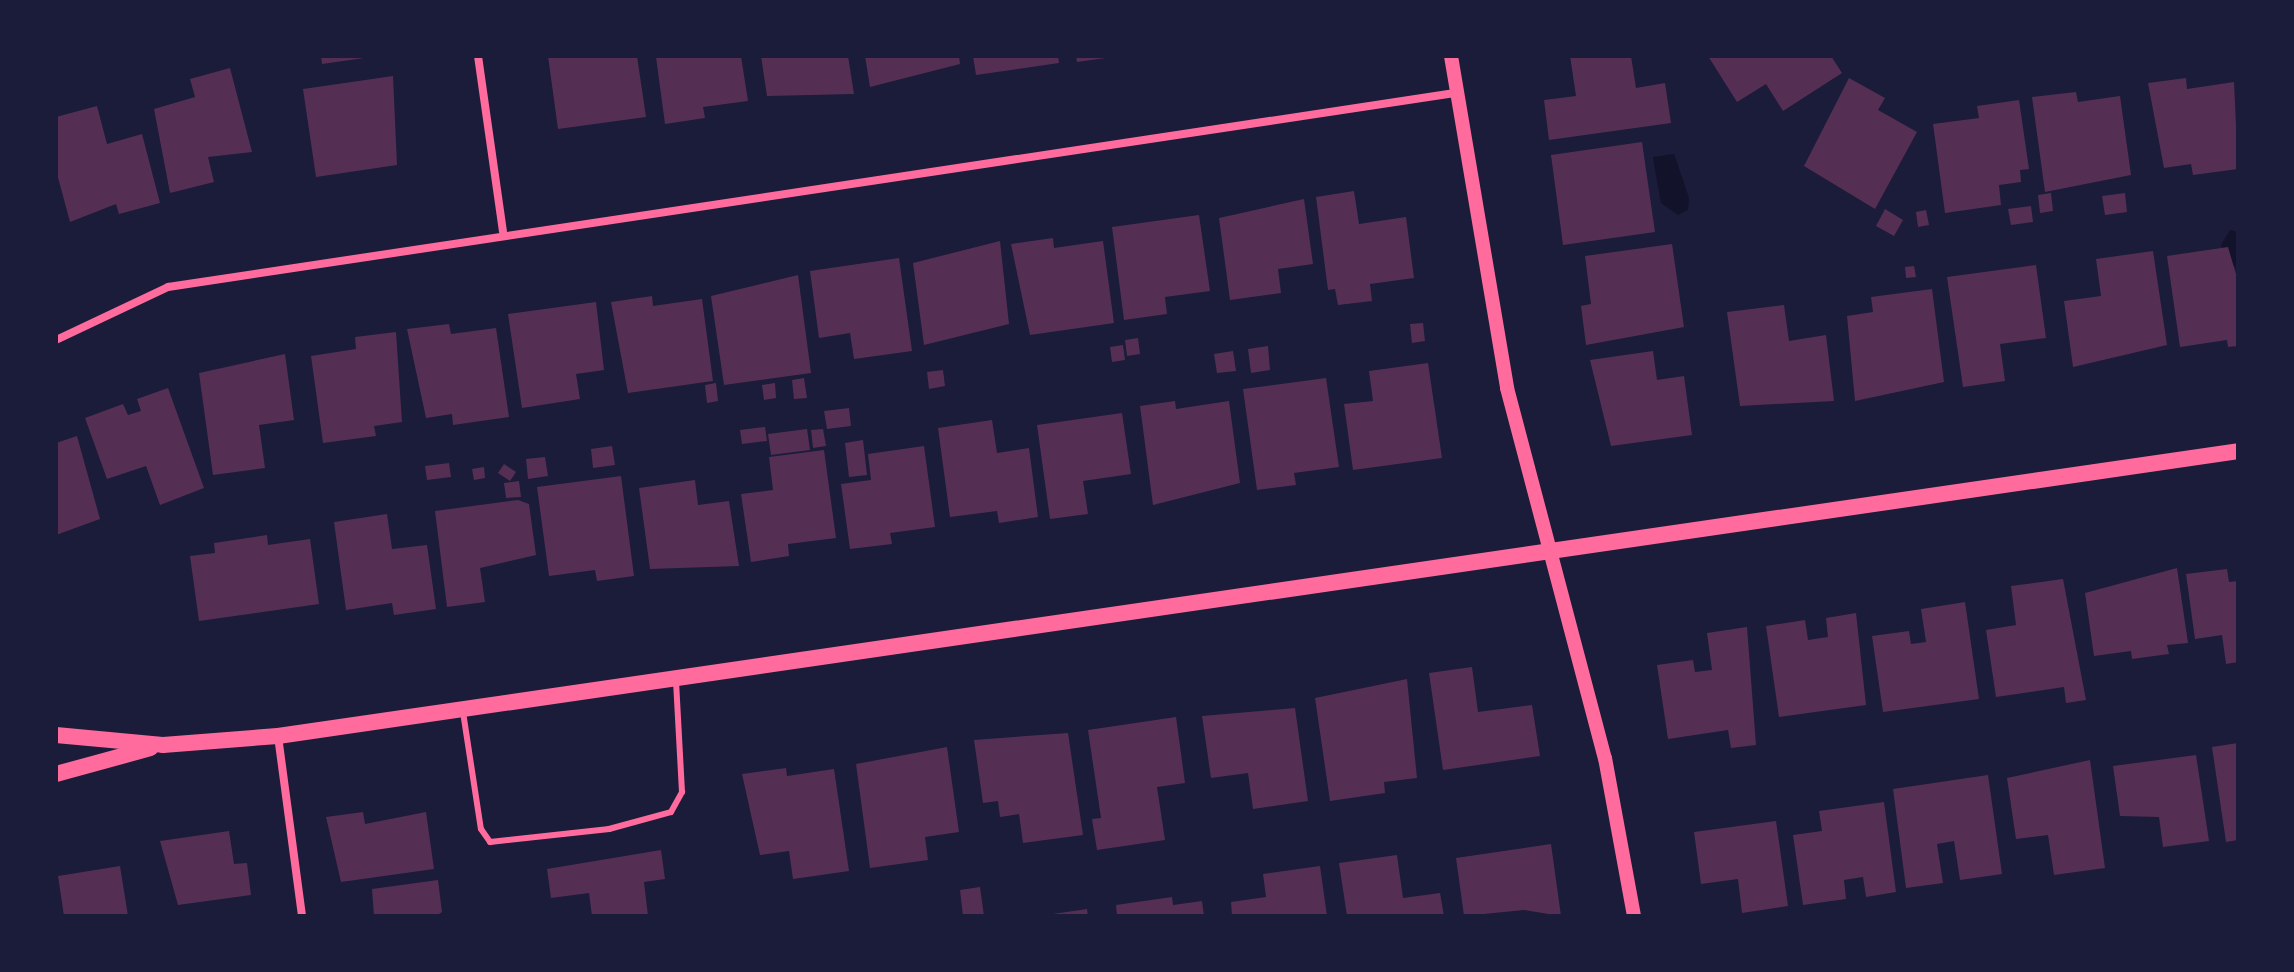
<!DOCTYPE html>
<html>
<head>
<meta charset="utf-8">
<style>
	body { margin:0 }
	#map { position:relative; width:2294px; height:972px; overflow:hidden; background:#1b1b3a; font-family:"Work Sans",sans-serif }
	div>[style] { position:absolute }
	.water>* { inset:0; background:#12122b }
	.building>* { inset:0; background:#542f53 }
	.service>* { height:6px; margin:-3px; padding:0 3px; transform-origin:3px; border-radius:3px; background:#ff6b9d }
	.minor>* { height:8px; margin:-4px; padding:0 4px; transform-origin:4px; border-radius:4px; background:#ff6b9d }
	.tertiary>* { height:14px; margin:-7px; padding:0 7px; transform-origin:7px; border-radius:7px; background:#ff6b9d }
	.secondary>* { height:16px; margin:-8px; padding:0 8px; transform-origin:8px; border-radius:8px; background:#ff6b9d }
	span { translate:-50% -50%; white-space:nowrap; text-align:center; line-height:1.15; -webkit-text-stroke:8px #1b1b3a; paint-order:stroke }
	.frame { position:absolute; inset:0; border:58px solid #1b1b3a; pointer-events:none }
</style>
</head>
<body>
<div id="map">
	<div class="water">
		<div style="clip-path:polygon(1674px 154px,1689px 198px,1688px 210px,1678px 215px,1661px 203px,1654px 164px,1653px 157px)"></div>
		<div style="clip-path:polygon(2230px 230px,2238px 232px,2238px 272px,2221px 245px)"></div>
	</div>
	<div class="building">
		<div style="clip-path:polygon(321px 56px,364px 56px,364px 58px,322px 64px)"></div>
		<div style="clip-path:polygon(548px 56px,637px 56px,646px 117px,558px 129px)"></div>
		<div style="clip-path:polygon(741px 56px,748px 101px,703px 107px,705px 118px,665px 124px,656px 57px)"></div>
		<div style="clip-path:polygon(761px 56px,848px 56px,854px 94px,767px 96px)"></div>
		<div style="clip-path:polygon(865px 56px,959px 56px,960px 64px,870px 87px)"></div>
		<div style="clip-path:polygon(973px 56px,1058px 56px,1059px 63px,976px 75px)"></div>
		<div style="clip-path:polygon(1076px 56px,1106px 56px,1106px 58px,1077px 62px)"></div>
		<div style="clip-path:polygon(1570px 56px,1631px 56px,1636px 88px,1665px 83px,1671px 123px,1549px 140px,1544px 100px,1576px 96px)"></div>
		<div style="clip-path:polygon(1708px 56px,1831px 56px,1842px 73px,1783px 111px,1766px 84px,1737px 102px)"></div>
		<div style="clip-path:polygon(230px 68px,252px 152px,208px 157px,214px 182px,170px 193px,154px 109px,195px 97px,190px 79px)"></div>
		<div style="clip-path:polygon(393px 76px,397px 165px,316px 177px,303px 89px)"></div>
		<div style="clip-path:polygon(1849px 78px,1885px 98px,1878px 110px,1917px 132px,1875px 209px,1804px 166px)"></div>
		<div style="clip-path:polygon(2186px 78px,2187px 89px,2234px 82px,2238px 169px,2193px 175px,2191px 164px,2164px 168px,2148px 83px)"></div>
		<div style="clip-path:polygon(2076px 92px,2078px 102px,2120px 96px,2131px 175px,2045px 192px,2032px 97px)"></div>
		<div style="clip-path:polygon(2019px 100px,2029px 169px,2020px 170px,2021px 182px,1999px 185px,2001px 205px,1945px 213px,1933px 124px,1979px 118px,1977px 106px)"></div>
		<div style="clip-path:polygon(97px 106px,107px 144px,142px 134px,160px 203px,119px 214px,116px 204px,70px 222px,56px 170px,56px 117px)"></div>
		<div style="clip-path:polygon(1642px 142px,1655px 232px,1563px 245px,1551px 155px)"></div>
		<div style="clip-path:polygon(1354px 191px,1359px 224px,1406px 217px,1414px 278px,1370px 284px,1372px 301px,1338px 305px,1335px 289px,1328px 290px,1316px 197px)"></div>
		<div style="clip-path:polygon(2051px 193px,2053px 211px,2040px 213px,2038px 195px)"></div>
		<div style="clip-path:polygon(2125px 193px,2127px 212px,2105px 215px,2102px 196px)"></div>
		<div style="clip-path:polygon(1304px 199px,1313px 264px,1278px 269px,1281px 293px,1230px 300px,1219px 218px)"></div>
		<div style="clip-path:polygon(2031px 206px,2033px 222px,2011px 225px,2008px 209px)"></div>
		<div style="clip-path:polygon(1885px 209px,1903px 220px,1894px 236px,1876px 226px)"></div>
		<div style="clip-path:polygon(1926px 210px,1929px 225px,1918px 227px,1916px 212px)"></div>
		<div style="clip-path:polygon(1199px 215px,1210px 291px,1165px 297px,1167px 314px,1124px 320px,1112px 227px)"></div>
		<div style="clip-path:polygon(1053px 238px,1054px 248px,1103px 241px,1114px 323px,1030px 335px,1011px 244px)"></div>
		<div style="clip-path:polygon(1000px 241px,1009px 324px,924px 345px,913px 263px)"></div>
		<div style="clip-path:polygon(1672px 244px,1684px 327px,1586px 345px,1581px 306px,1591px 304px,1585px 256px)"></div>
		<div style="clip-path:polygon(2228px 247px,2238px 281px,2238px 346px,2228px 347px,2227px 340px,2180px 347px,2167px 256px)"></div>
		<div style="clip-path:polygon(2153px 251px,2167px 345px,2073px 367px,2064px 301px,2101px 296px,2096px 259px)"></div>
		<div style="clip-path:polygon(899px 258px,912px 351px,854px 359px,850px 333px,819px 338px,810px 271px)"></div>
		<div style="clip-path:polygon(2036px 265px,2046px 338px,2000px 344px,2005px 381px,1963px 387px,1947px 277px)"></div>
		<div style="clip-path:polygon(1914px 266px,1916px 277px,1906px 278px,1905px 267px)"></div>
		<div style="clip-path:polygon(798px 275px,811px 373px,724px 385px,711px 296px)"></div>
		<div style="clip-path:polygon(1932px 289px,1944px 382px,1855px 401px,1847px 316px,1873px 312px,1871px 297px)"></div>
		<div style="clip-path:polygon(652px 296px,653px 306px,702px 299px,713px 381px,628px 393px,611px 302px)"></div>
		<div style="clip-path:polygon(596px 302px,604px 370px,576px 374px,580px 399px,522px 408px,508px 314px)"></div>
		<div style="clip-path:polygon(1784px 305px,1789px 341px,1826px 335px,1834px 401px,1740px 406px,1727px 312px)"></div>
		<div style="clip-path:polygon(1423px 323px,1425px 341px,1412px 343px,1410px 324px)"></div>
		<div style="clip-path:polygon(449px 324px,451px 334px,496px 328px,509px 417px,453px 425px,452px 414px,426px 418px,407px 329px)"></div>
		<div style="clip-path:polygon(396px 332px,402px 422px,374px 426px,376px 436px,323px 443px,311px 356px,356px 349px,355px 337px)"></div>
		<div style="clip-path:polygon(1138px 338px,1140px 354px,1127px 356px,1125px 340px)"></div>
		<div style="clip-path:polygon(1123px 345px,1125px 360px,1112px 362px,1110px 347px)"></div>
		<div style="clip-path:polygon(1268px 346px,1270px 370px,1251px 373px,1248px 349px)"></div>
		<div style="clip-path:polygon(1233px 351px,1236px 371px,1217px 373px,1214px 354px)"></div>
		<div style="clip-path:polygon(1653px 351px,1657px 380px,1684px 376px,1692px 435px,1611px 446px,1590px 360px)"></div>
		<div style="clip-path:polygon(285px 354px,294px 420px,259px 425px,265px 468px,213px 475px,199px 373px)"></div>
		<div style="clip-path:polygon(1428px 363px,1442px 458px,1353px 470px,1344px 404px,1373px 401px,1369px 371px)"></div>
		<div style="clip-path:polygon(943px 370px,945px 386px,929px 389px,927px 372px)"></div>
		<div style="clip-path:polygon(804px 378px,807px 398px,794px 399px,792px 380px)"></div>
		<div style="clip-path:polygon(1326px 378px,1339px 467px,1294px 473px,1296px 485px,1257px 490px,1243px 389px)"></div>
		<div style="clip-path:polygon(716px 383px,718px 401px,707px 403px,705px 385px)"></div>
		<div style="clip-path:polygon(775px 383px,776px 398px,764px 400px,762px 385px)"></div>
		<div style="clip-path:polygon(168px 388px,204px 488px,160px 505px,146px 466px,107px 479px,85px 418px,123px 404px,128px 415px,141px 411px,137px 399px)"></div>
		<div style="clip-path:polygon(1175px 401px,1176px 409px,1229px 401px,1240px 483px,1153px 505px,1140px 406px)"></div>
		<div style="clip-path:polygon(849px 408px,851px 426px,827px 429px,824px 411px)"></div>
		<div style="clip-path:polygon(1122px 413px,1131px 474px,1083px 481px,1088px 514px,1050px 519px,1037px 425px)"></div>
		<div style="clip-path:polygon(992px 420px,997px 453px,1029px 448px,1038px 517px,999px 523px,997px 511px,950px 517px,938px 428px)"></div>
		<div style="clip-path:polygon(765px 427px,767px 441px,742px 444px,740px 430px)"></div>
		<div style="clip-path:polygon(807px 429px,810px 450px,771px 455px,768px 434px)"></div>
		<div style="clip-path:polygon(823px 429px,826px 446px,813px 448px,811px 430px)"></div>
		<div style="clip-path:polygon(77px 436px,100px 519px,56px 535px,56px 443px)"></div>
		<div style="clip-path:polygon(863px 440px,867px 475px,849px 477px,845px 443px)"></div>
		<div style="clip-path:polygon(612px 446px,615px 465px,593px 468px,591px 449px)"></div>
		<div style="clip-path:polygon(924px 446px,935px 527px,890px 533px,892px 544px,850px 549px,841px 484px,871px 480px,868px 454px)"></div>
		<div style="clip-path:polygon(824px 450px,836px 538px,788px 544px,789px 556px,751px 562px,741px 494px,773px 490px,769px 457px)"></div>
		<div style="clip-path:polygon(545px 457px,548px 476px,528px 479px,526px 459px)"></div>
		<div style="clip-path:polygon(449px 463px,451px 477px,427px 480px,425px 466px)"></div>
		<div style="clip-path:polygon(504px 464px,516px 472px,510px 481px,498px 473px)"></div>
		<div style="clip-path:polygon(484px 467px,485px 478px,474px 480px,472px 469px)"></div>
		<div style="clip-path:polygon(621px 476px,634px 576px,597px 581px,595px 570px,549px 576px,537px 487px)"></div>
		<div style="clip-path:polygon(695px 480px,698px 505px,729px 501px,739px 566px,650px 569px,639px 488px)"></div>
		<div style="clip-path:polygon(519px 481px,521px 497px,506px 498px,504px 483px)"></div>
		<div style="clip-path:polygon(518px 500px,529px 504px,536px 555px,480px 568px,485px 602px,447px 607px,435px 511px)"></div>
		<div style="clip-path:polygon(387px 514px,392px 549px,427px 545px,436px 609px,394px 615px,392px 603px,346px 610px,334px 522px)"></div>
		<div style="clip-path:polygon(267px 535px,268px 545px,310px 539px,319px 604px,199px 621px,190px 556px,215px 553px,214px 543px)"></div>
		<div style="clip-path:polygon(2177px 568px,2188px 643px,2167px 645px,2169px 654px,2132px 659px,2131px 651px,2094px 656px,2085px 593px)"></div>
		<div style="clip-path:polygon(2227px 569px,2229px 582px,2238px 581px,2238px 662px,2226px 664px,2222px 635px,2195px 639px,2186px 574px)"></div>
		<div style="clip-path:polygon(2063px 579px,2086px 700px,2066px 703px,2064px 687px,1996px 697px,1986px 630px,2016px 625px,2011px 586px)"></div>
		<div style="clip-path:polygon(1965px 602px,1979px 699px,1883px 712px,1872px 636px,1909px 631px,1911px 644px,1926px 642px,1921px 609px)"></div>
		<div style="clip-path:polygon(1856px 613px,1866px 705px,1779px 717px,1766px 626px,1805px 620px,1808px 640px,1828px 637px,1826px 618px)"></div>
		<div style="clip-path:polygon(1747px 627px,1756px 745px,1731px 748px,1728px 730px,1668px 739px,1657px 665px,1693px 660px,1695px 672px,1712px 670px,1707px 633px)"></div>
		<div style="clip-path:polygon(1472px 667px,1478px 712px,1532px 705px,1540px 756px,1443px 770px,1429px 673px)"></div>
		<div style="clip-path:polygon(1407px 679px,1417px 778px,1384px 782px,1385px 793px,1330px 801px,1315px 698px)"></div>
		<div style="clip-path:polygon(1295px 708px,1308px 801px,1253px 809px,1248px 773px,1211px 778px,1202px 716px)"></div>
		<div style="clip-path:polygon(1176px 717px,1185px 783px,1157px 787px,1165px 840px,1097px 850px,1092px 819px,1101px 818px,1088px 730px)"></div>
		<div style="clip-path:polygon(1068px 733px,1083px 835px,1023px 843px,1019px 814px,1000px 817px,998px 801px,983px 803px,974px 740px)"></div>
		<div style="clip-path:polygon(2238px 743px,2238px 840px,2226px 842px,2212px 747px)"></div>
		<div style="clip-path:polygon(947px 747px,959px 832px,925px 837px,928px 860px,870px 868px,856px 764px)"></div>
		<div style="clip-path:polygon(2196px 755px,2209px 841px,2163px 847px,2159px 817px,2120px 816px,2113px 766px)"></div>
		<div style="clip-path:polygon(2090px 760px,2105px 868px,2054px 875px,2048px 835px,2016px 839px,2007px 778px)"></div>
		<div style="clip-path:polygon(786px 768px,787px 776px,834px 769px,849px 871px,793px 879px,789px 851px,760px 855px,742px 774px)"></div>
		<div style="clip-path:polygon(1988px 775px,2002px 874px,1960px 880px,1954px 841px,1937px 844px,1943px 883px,1906px 888px,1893px 789px)"></div>
		<div style="clip-path:polygon(1884px 802px,1896px 892px,1866px 897px,1863px 877px,1844px 880px,1846px 899px,1803px 905px,1793px 835px,1822px 831px,1819px 811px)"></div>
		<div style="clip-path:polygon(363px 812px,365px 824px,426px 812px,434px 869px,341px 882px,326px 817px)"></div>
		<div style="clip-path:polygon(1776px 821px,1788px 906px,1742px 913px,1738px 879px,1701px 884px,1694px 832px)"></div>
		<div style="clip-path:polygon(229px 831px,234px 864px,247px 863px,251px 895px,178px 905px,160px 841px)"></div>
		<div style="clip-path:polygon(1551px 844px,1561px 916px,1524px 910px,1464px 916px,1456px 858px)"></div>
		<div style="clip-path:polygon(661px 850px,665px 879px,644px 882px,648px 916px,592px 916px,589px 893px,551px 898px,547px 869px)"></div>
		<div style="clip-path:polygon(1397px 855px,1403px 898px,1440px 893px,1444px 916px,1347px 916px,1339px 863px)"></div>
		<div style="clip-path:polygon(120px 866px,128px 916px,64px 916px,58px 876px)"></div>
		<div style="clip-path:polygon(1320px 866px,1327px 916px,1232px 916px,1231px 902px,1266px 897px,1263px 874px)"></div>
		<div style="clip-path:polygon(438px 880px,442px 912px,436px 916px,374px 916px,372px 889px)"></div>
		<div style="clip-path:polygon(980px 887px,984px 916px,963px 916px,960px 890px)"></div>
		<div style="clip-path:polygon(1172px 897px,1173px 905px,1202px 901px,1204px 916px,1117px 916px,1116px 905px)"></div>
		<div style="clip-path:polygon(1087px 909px,1088px 916px,1053px 916px,1053px 914px)"></div>
	</div>
	<div class="service">
		<div style="left:463px;top:712px;width:118px;rotate:81.3deg"></div>
		<div style="left:481px;top:829px;width:16px;rotate:55deg"></div>
		<div style="left:490px;top:842px;width:120px;rotate:-6.2deg"></div>
		<div style="left:609px;top:829px;width:64px;rotate:-15.3deg"></div>
		<div style="left:671px;top:812px;width:23px;rotate:-61deg"></div>
		<div style="left:682px;top:792px;width:111px;rotate:-93.1deg"></div>
	</div>
	<div class="minor">
		<div style="left:478px;top:56px;width:177px;rotate:81.9deg"></div>
		<div style="left:56px;top:340px;width:124px;rotate:-25.3deg"></div>
		<div style="left:168px;top:287px;width:1303px;rotate:-8.57deg"></div>
		<div style="left:278px;top:736px;width:182px;rotate:82.4deg"></div>
	</div>
	<div class="tertiary">
		<div style="left:1451px;top:56px;width:337px;rotate:80.4deg"></div>
		<div style="left:1507px;top:388px;width:383px;rotate:75.2deg"></div>
		<div style="left:1605px;top:758px;width:161px;rotate:79.6deg"></div>
	</div>
	<div class="secondary">
		<div style="left:56px;top:735px;width:107px;rotate:5.3deg"></div>
		<div style="left:163px;top:745px;width:115px;rotate:-4.5deg"></div>
		<div style="left:278px;top:736px;width:1981px;rotate:-8.27deg"></div>
		<div style="left:56px;top:774px;width:98px;rotate:-15.3deg"></div>
	</div>
	<div class="frame"></div>
</div>
</body>
</html>
